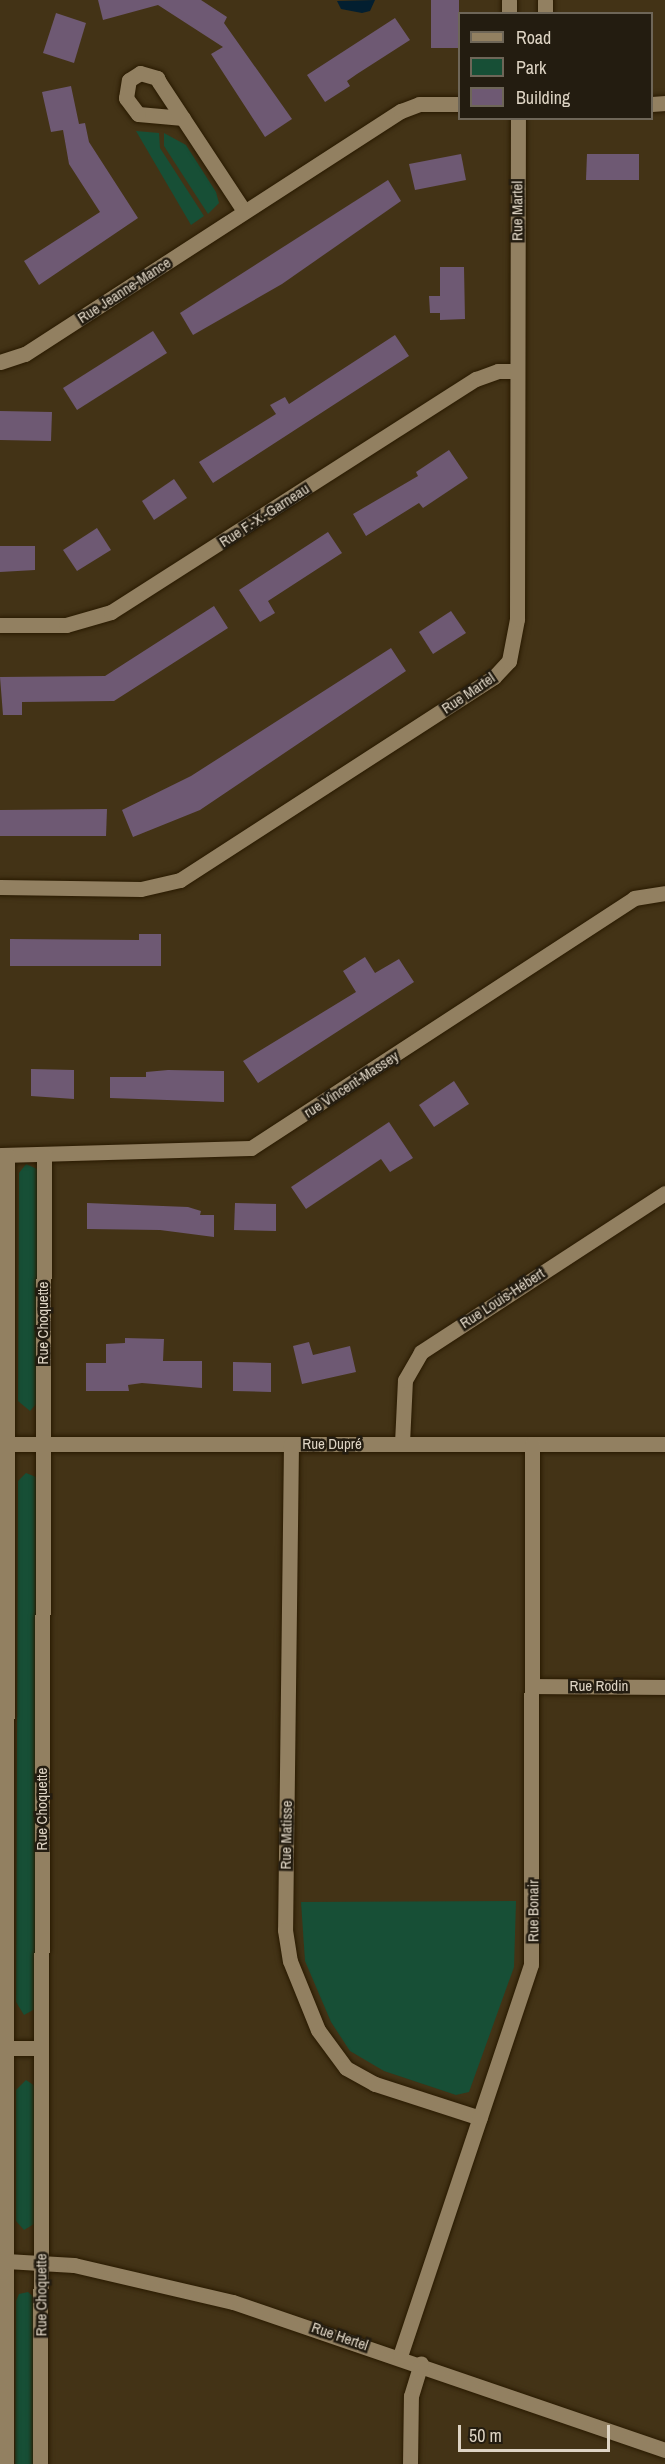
<!DOCTYPE html>
<html>
<head>
<meta charset="utf-8">
<style>
	body { margin:0 }
	#map { position:relative; width:665px; height:2464px; overflow:hidden; background:#433316; font-family:"Archivo Narrow",sans-serif }
	div>[style] { position:absolute }
	.green>* { inset:0; background:#174f36 }
	.water>* { inset:0; background:#031f30 }
	.building>* { inset:0; background:#6e5973 }
	.roads { filter:drop-shadow(0 0 2px #291a00) drop-shadow(0 0 2px #291a00) }
	.minor>* { height:15px; margin:-7.5px; padding:0 7.5px; transform-origin:7.5px; border-radius:7.5px; background:#928061 }
	span { translate:-50% -50%; white-space:nowrap; text-align:center; line-height:1.15; -webkit-text-stroke:5px #231c10; paint-order:stroke }
	.street-label { font-size:15px; color:#ded4c4 }
	.legend { position:absolute; left:458px; top:12px; width:195px; height:108px; box-sizing:border-box; background:#231c10; border:2px solid #6e6658; margin:0; padding:8px 10px; list-style:none; font-size:18px; color:#ded4c4 }
	.legend li { display:flex; align-items:center; gap:12px; height:30px }
	.legend b { width:30px; border:2px solid #6e6658 }
	.scale { position:absolute; left:458px; top:2425px; width:152px; height:27px; box-sizing:border-box; border:3px solid #ded4c4; border-top:0; padding-left:8px; font-size:18px; line-height:21px; white-space:nowrap; color:#ded4c4; -webkit-text-stroke:4px #231c10; paint-order:stroke }
</style>
</head>
<body>
<div id="map">
	<div class="green">
		<div style="clip-path:polygon(136px 131px,159px 133px,160px 148px,204px 216px,191px 225px)"></div>
		<div style="clip-path:polygon(164px 133px,186px 145px,216px 192px,219px 203px,208px 214px,164px 146px)"></div>
		<div style="clip-path:polygon(26px 1164px,37px 1169px,37px 1403px,30px 1411px,18px 1401px,19px 1173px)"></div>
		<div style="clip-path:polygon(26px 1473px,36px 1477px,35px 2009px,24px 2015px,16px 2002px,18px 1481px)"></div>
		<div style="clip-path:polygon(516px 1901px,514px 1967px,469px 2092px,456px 2095px,384px 2071px,350px 2051px,331px 2022px,305px 1961px,301px 1902px)"></div>
		<div style="clip-path:polygon(26px 2080px,35px 2086px,34px 2224px,24px 2230px,16px 2221px,16px 2090px)"></div>
		<div style="clip-path:polygon(28px 2292px,34px 2297px,35px 2464px,15px 2464px,16px 2301px,19px 2294px)"></div>
	</div>
	<div class="water">
		<div style="clip-path:polygon(375px 0,370px 11px,362px 13px,341px 9px,337px 1px)"></div>
	</div>
	<div class="building">
		<div style="clip-path:polygon(98px 0,201px 0,227px 17px,224px 23px,292px 119px,265px 137px,211px 54px,223px 47px,158px 5px,103px 20px)"></div>
		<div style="clip-path:polygon(431px 0,459px 0,459px 48px,431px 48px)"></div>
		<div style="clip-path:polygon(56px 13px,86px 23px,74px 63px,43px 53px)"></div>
		<div style="clip-path:polygon(395px 18px,410px 40px,357px 74px,347px 81px,350px 86px,325px 102px,307px 75px)"></div>
		<div style="clip-path:polygon(71px 86px,79px 124px,85px 123px,89px 142px,138px 218px,39px 285px,24px 261px,100px 212px,69px 164px,63px 130px,51px 132px,42px 92px)"></div>
		<div style="clip-path:polygon(461px 154px,466px 180px,415px 190px,409px 164px)"></div>
		<div style="clip-path:polygon(587px 154px,639px 154px,639px 180px,586px 180px)"></div>
		<div style="clip-path:polygon(388px 180px,401px 201px,282px 284px,193px 335px,180px 313px)"></div>
		<div style="clip-path:polygon(440px 267px,464px 267px,465px 319px,440px 320px,440px 313px,430px 313px,429px 296px,440px 296px)"></div>
		<div style="clip-path:polygon(153px 331px,167px 353px,77px 410px,63px 388px)"></div>
		<div style="clip-path:polygon(395px 335px,409px 356px,213px 483px,199px 462px,276px 414px,270px 405px,285px 397px,289px 404px)"></div>
		<div style="clip-path:polygon(0 411px,52px 412px,51px 441px,0 440px)"></div>
		<div style="clip-path:polygon(449px 450px,468px 478px,423px 508px,419px 503px,366px 536px,353px 514px,418px 476px,416px 472px)"></div>
		<div style="clip-path:polygon(174px 479px,187px 498px,154px 520px,142px 501px)"></div>
		<div style="clip-path:polygon(97px 528px,111px 550px,77px 571px,63px 550px)"></div>
		<div style="clip-path:polygon(328px 532px,342px 553px,268px 601px,275px 613px,260px 622px,239px 590px)"></div>
		<div style="clip-path:polygon(0 546px,35px 546px,35px 570px,0 572px)"></div>
		<div style="clip-path:polygon(214px 606px,228px 628px,114px 701px,22px 702px,22px 715px,3px 715px,0 677px,105px 676px)"></div>
		<div style="clip-path:polygon(451px 611px,466px 633px,433px 654px,419px 632px)"></div>
		<div style="clip-path:polygon(391px 648px,406px 671px,200px 810px,133px 837px,122px 810px,191px 776px)"></div>
		<div style="clip-path:polygon(107px 809px,106px 836px,0 836px,0 810px)"></div>
		<div style="clip-path:polygon(139px 934px,161px 934px,161px 966px,10px 966px,10px 939px,139px 940px)"></div>
		<div style="clip-path:polygon(365px 957px,375px 973px,399px 959px,414px 982px,258px 1083px,243px 1061px,356px 992px,343px 971px)"></div>
		<div style="clip-path:polygon(31px 1069px,74px 1070px,74px 1099px,31px 1096px)"></div>
		<div style="clip-path:polygon(168px 1070px,224px 1071px,224px 1102px,110px 1098px,110px 1077px,146px 1077px,146px 1072px)"></div>
		<div style="clip-path:polygon(454px 1081px,469px 1104px,434px 1127px,419px 1105px)"></div>
		<div style="clip-path:polygon(389px 1122px,413px 1158px,390px 1172px,381px 1159px,306px 1209px,291px 1187px)"></div>
		<div style="clip-path:polygon(87px 1203px,188px 1207px,201px 1211px,200px 1215px,214px 1215px,214px 1237px,160px 1230px,87px 1229px)"></div>
		<div style="clip-path:polygon(235px 1203px,276px 1204px,276px 1231px,234px 1230px)"></div>
		<div style="clip-path:polygon(125px 1338px,164px 1339px,163px 1361px,202px 1361px,202px 1388px,142px 1383px,128px 1385px,129px 1391px,86px 1391px,86px 1363px,106px 1363px,106px 1344px,125px 1343px)"></div>
		<div style="clip-path:polygon(309px 1342px,313px 1355px,350px 1346px,356px 1372px,302px 1384px,293px 1346px)"></div>
		<div style="clip-path:polygon(233px 1362px,271px 1363px,271px 1392px,233px 1391px)"></div>
	</div>
	<div class="roads">
		<div class="minor">
			<div style="left:545px;top:0;width:14px;rotate:90deg"></div>
			<div style="left:509px;top:14px;width:14px;rotate:-90deg"></div>
			<div style="left:652px;top:104px;width:13px;rotate:-4deg"></div>
			<div style="left:183px;top:118px;width:45px;rotate:-174.9deg"></div>
			<div style="left:138px;top:114px;width:20px;rotate:-127deg"></div>
			<div style="left:126px;top:98px;width:18px;rotate:-81deg"></div>
			<div style="left:129px;top:80px;width:13px;rotate:-32deg"></div>
			<div style="left:140px;top:73px;width:18px;rotate:16deg"></div>
			<div style="left:157px;top:78px;width:4px;rotate:63deg"></div>
			<div style="left:159px;top:82px;width:154px;rotate:56.6deg"></div>
			<div style="left:0;top:362px;width:26px;rotate:-18deg"></div>
			<div style="left:25px;top:354px;width:448px;rotate:-32.9deg"></div>
			<div style="left:401px;top:111px;width:19px;rotate:-21deg"></div>
			<div style="left:419px;top:104px;width:41px"></div>
			<div style="left:0;top:625px;width:66px"></div>
			<div style="left:66px;top:625px;width:47px;rotate:-16.1deg"></div>
			<div style="left:111px;top:612px;width:433px;rotate:-32.6deg"></div>
			<div style="left:476px;top:379px;width:23px;rotate:-20deg"></div>
			<div style="left:498px;top:371px;width:19px"></div>
			<div style="left:0;top:887px;width:141px;rotate:0.8deg"></div>
			<div style="left:141px;top:889px;width:40px;rotate:-13deg"></div>
			<div style="left:180px;top:880px;width:374px;rotate:-32.9deg"></div>
			<div style="left:494px;top:677px;width:22px;rotate:-47deg"></div>
			<div style="left:509px;top:661px;width:43px;rotate:-79.2deg"></div>
			<div style="left:517px;top:619px;width:501px;rotate:-89.89deg"></div>
			<div style="left:0;top:1155px;width:251px;rotate:-1.6deg"></div>
			<div style="left:251px;top:1148px;width:457px;rotate:-33.1deg"></div>
			<div style="left:634px;top:898px;width:31px;rotate:-9deg"></div>
			<div style="left:402px;top:1443px;width:63px;rotate:-87.3deg"></div>
			<div style="left:405px;top:1380px;width:32px;rotate:-60deg"></div>
			<div style="left:421px;top:1352px;width:291px;rotate:-33.1deg"></div>
			<div style="left:0;top:1444px;width:665px"></div>
			<div style="left:291px;top:1444px;width:486px;rotate:90.7deg"></div>
			<div style="left:285px;top:1930px;width:31px;rotate:81deg"></div>
			<div style="left:290px;top:1961px;width:74px;rotate:67.9deg"></div>
			<div style="left:318px;top:2030px;width:47px;rotate:53.6deg"></div>
			<div style="left:346px;top:2068px;width:33px;rotate:29deg"></div>
			<div style="left:375px;top:2084px;width:110px;rotate:17.9deg"></div>
			<div style="left:533px;top:1686px;width:132px;rotate:0.4deg"></div>
			<div style="left:0;top:2048px;width:41px"></div>
			<div style="left:6px;top:2261px;width:68px;rotate:3.4deg"></div>
			<div style="left:74px;top:2265px;width:163px;rotate:13.1deg"></div>
			<div style="left:233px;top:2302px;width:457px;rotate:18.9deg"></div>
			<div style="left:400px;top:2356px;width:413px;rotate:-71.5deg"></div>
			<div style="left:531px;top:1964px;width:520px;rotate:-89.89deg"></div>
			<div style="left:6px;top:2464px;width:1309px;rotate:-89.96deg"></div>
			<div style="left:40px;top:2464px;width:1310px;rotate:-89.83deg"></div>
			<div style="left:410px;top:2464px;width:68px;rotate:-89.2deg"></div>
			<div style="left:411px;top:2396px;width:34px;rotate:-73deg"></div>
		</div>
	</div>
	<div class="street-label">
		<span style="left:517px;top:211px;rotate:-90deg">Rue Martel</span>
		<span style="left:124px;top:290px;rotate:-33deg">Rue Jeanne-Mance</span>
		<span style="left:264px;top:515px;rotate:-33deg">Rue F.-X.-Garneau</span>
		<span style="left:468px;top:693px;rotate:-34deg">Rue Martel</span>
		<span style="left:351px;top:1084px;rotate:-33deg">rue Vincent-Massey</span>
		<span style="left:502px;top:1298px;rotate:-33deg">Rue Louis-Hébert</span>
		<span style="left:43px;top:1323px;rotate:-90deg">Rue Choquette</span>
		<span style="left:332px;top:1444px">Rue Dupré</span>
		<span style="left:599px;top:1686px">Rue Rodin</span>
		<span style="left:42px;top:1809px;rotate:-90deg">Rue Choquette</span>
		<span style="left:286px;top:1835px;rotate:-89deg">Rue Matisse</span>
		<span style="left:533px;top:1911px;rotate:-90deg">Rue Bonair</span>
		<span style="left:41px;top:2295px;rotate:-90deg">Rue Choquette</span>
		<span style="left:340px;top:2336px;rotate:19deg">Rue Hertel</span>
	</div>
	<ul class="legend">
	<li><b style="height:8px;background:#928061"></b>Road</li>
	<li><b style="height:16px;background:#174f36"></b>Park</li>
	<li><b style="height:16px;background:#6e5973"></b>Building</li>
	</ul>
	<div class="scale">50 m</div>
</div>
</body>
</html>
